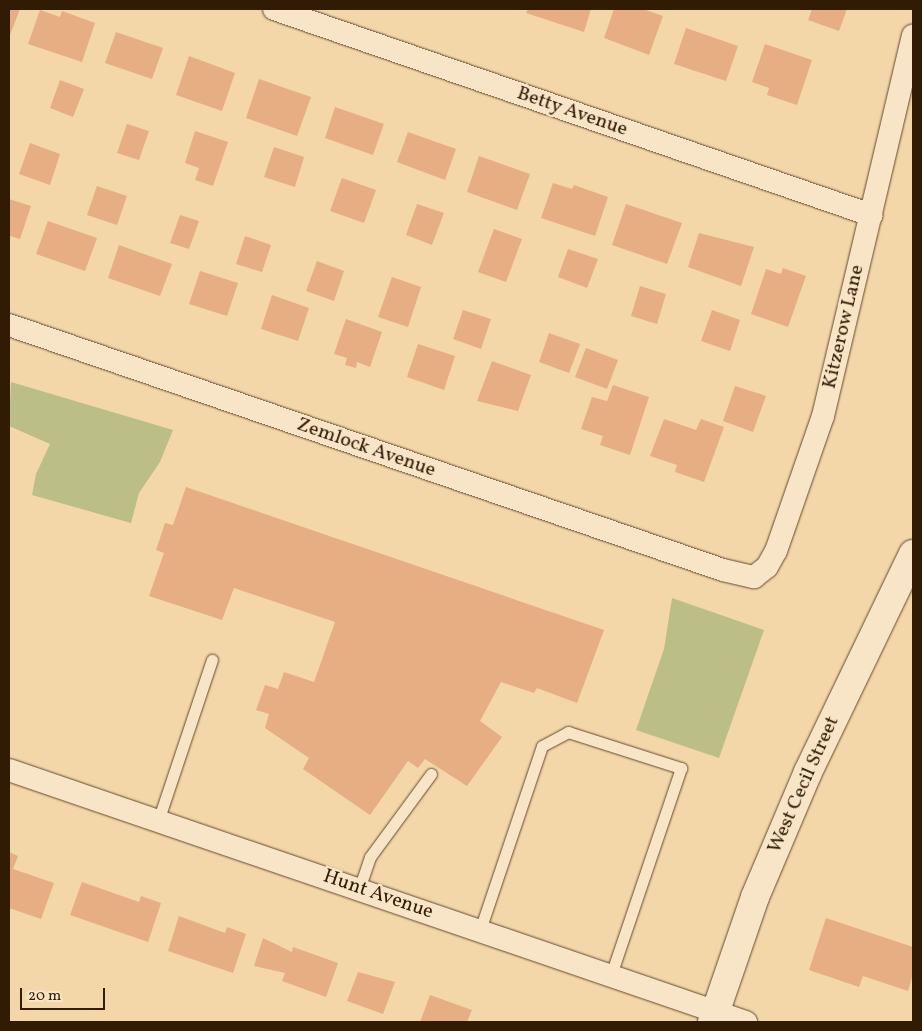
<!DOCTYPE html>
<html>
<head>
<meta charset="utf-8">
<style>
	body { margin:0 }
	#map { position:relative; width:922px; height:1031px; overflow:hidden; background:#f4d7a9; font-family:Vollkorn,serif }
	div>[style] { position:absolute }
	.green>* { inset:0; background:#bcbe87 }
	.building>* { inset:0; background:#e7ad83 }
	.roads { filter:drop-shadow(0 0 1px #624a2e) drop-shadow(0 0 1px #624a2e) }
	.service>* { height:11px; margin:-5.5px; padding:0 5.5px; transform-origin:5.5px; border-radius:5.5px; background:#f8e5c7 }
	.minor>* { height:22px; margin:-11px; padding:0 11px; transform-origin:11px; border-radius:11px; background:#f8e5c7 }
	.secondary>* { height:28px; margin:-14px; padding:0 14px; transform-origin:14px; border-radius:14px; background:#f8e5c7 }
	span { translate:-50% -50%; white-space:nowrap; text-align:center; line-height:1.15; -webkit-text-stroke:4.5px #f8e5c7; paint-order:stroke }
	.street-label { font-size:20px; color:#311b05 }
	.frame { position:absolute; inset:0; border:10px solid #311b05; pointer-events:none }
	.scale { position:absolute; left:20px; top:988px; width:85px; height:22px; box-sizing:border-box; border:2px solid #311b05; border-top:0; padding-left:6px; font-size:15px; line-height:18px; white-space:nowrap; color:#311b05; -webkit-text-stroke:4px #f8e5c7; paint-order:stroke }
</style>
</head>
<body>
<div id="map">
	<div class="green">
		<div style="clip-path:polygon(11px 382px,173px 430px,160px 462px,139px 493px,131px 523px,32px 495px,36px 474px,50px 444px,9px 426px)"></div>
		<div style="clip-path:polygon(672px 598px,764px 630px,719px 758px,636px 730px,664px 649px)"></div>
	</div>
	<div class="building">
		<div style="clip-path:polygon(9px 9px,20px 9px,10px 35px,9px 34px)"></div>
		<div style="clip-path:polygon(528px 9px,591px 9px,584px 32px,526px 13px)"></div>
		<div style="clip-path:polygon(614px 9px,643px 9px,663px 16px,649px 55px,604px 38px)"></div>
		<div style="clip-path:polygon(812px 9px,847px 9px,839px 31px,808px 20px)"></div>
		<div style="clip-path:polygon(40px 10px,60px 17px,62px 11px,95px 23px,82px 62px,28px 44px)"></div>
		<div style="clip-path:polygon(686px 28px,738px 46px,726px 81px,674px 64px)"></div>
		<div style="clip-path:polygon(116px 32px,163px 48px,152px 79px,105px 63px)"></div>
		<div style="clip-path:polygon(765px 44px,812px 60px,797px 105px,767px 95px,769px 88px,752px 82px)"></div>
		<div style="clip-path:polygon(189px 56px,235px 73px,222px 111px,176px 95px)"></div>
		<div style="clip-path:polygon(259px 79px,311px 97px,297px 136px,246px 118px)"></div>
		<div style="clip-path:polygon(60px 80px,84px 89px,73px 117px,50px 108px)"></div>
		<div style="clip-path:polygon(335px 107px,384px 124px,373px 155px,325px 138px)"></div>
		<div style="clip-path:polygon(127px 124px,149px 131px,139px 160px,117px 153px)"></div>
		<div style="clip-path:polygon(195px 131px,228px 142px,213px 186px,195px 180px,199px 168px,185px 163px)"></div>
		<div style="clip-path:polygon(408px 132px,456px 149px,445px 180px,397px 162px)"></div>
		<div style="clip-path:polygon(30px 143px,60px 154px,50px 185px,19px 174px)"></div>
		<div style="clip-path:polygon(274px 147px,304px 157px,295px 187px,264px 177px)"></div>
		<div style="clip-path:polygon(479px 156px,530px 174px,517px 210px,467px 192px)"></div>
		<div style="clip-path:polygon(342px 178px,376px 190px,364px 223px,330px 211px)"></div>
		<div style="clip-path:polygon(553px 183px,572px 189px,574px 185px,608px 197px,595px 236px,541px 218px)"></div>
		<div style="clip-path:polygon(97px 186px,127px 196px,117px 225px,87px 215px)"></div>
		<div style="clip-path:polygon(9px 199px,31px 206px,20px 239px,10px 236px,9px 239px)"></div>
		<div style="clip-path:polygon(417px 204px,444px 213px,432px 245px,406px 235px)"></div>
		<div style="clip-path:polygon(626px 204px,682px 223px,667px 264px,612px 245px)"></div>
		<div style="clip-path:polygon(180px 215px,199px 221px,189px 249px,170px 243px)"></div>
		<div style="clip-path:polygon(48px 221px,97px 238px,85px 271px,36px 254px)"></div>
		<div style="clip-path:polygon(494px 229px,522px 239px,506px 282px,478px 272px)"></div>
		<div style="clip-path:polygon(699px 233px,754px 247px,741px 286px,688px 267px)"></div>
		<div style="clip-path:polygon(245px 236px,271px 245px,262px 272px,236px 264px)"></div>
		<div style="clip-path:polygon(119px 245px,172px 264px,160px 296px,108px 278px)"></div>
		<div style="clip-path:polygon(568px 249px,598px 259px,587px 288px,558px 277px)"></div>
		<div style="clip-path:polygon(317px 261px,344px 271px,334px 301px,306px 291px)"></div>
		<div style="clip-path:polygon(783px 268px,806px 276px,788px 327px,751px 314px,766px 269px,781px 274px)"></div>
		<div style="clip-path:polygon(200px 271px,238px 283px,227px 316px,189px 304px)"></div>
		<div style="clip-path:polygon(392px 277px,421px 287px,408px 327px,378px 317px)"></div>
		<div style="clip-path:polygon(640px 286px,666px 294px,657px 324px,631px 316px)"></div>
		<div style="clip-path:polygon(272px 295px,309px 308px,298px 341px,261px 329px)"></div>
		<div style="clip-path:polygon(463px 310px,491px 319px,481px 349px,453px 339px)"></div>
		<div style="clip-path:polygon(712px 310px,740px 320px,730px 351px,701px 341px)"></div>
		<div style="clip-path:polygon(346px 319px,382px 332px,370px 367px,357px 362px,356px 368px,345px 365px,347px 358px,334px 354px)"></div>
		<div style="clip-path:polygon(549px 333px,580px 344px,569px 373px,539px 362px)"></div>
		<div style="clip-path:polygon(418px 344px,455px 356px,444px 390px,407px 377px)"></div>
		<div style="clip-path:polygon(586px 348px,618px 360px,607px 389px,575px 377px)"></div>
		<div style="clip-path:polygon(492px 361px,531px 375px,518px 411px,477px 401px)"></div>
		<div style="clip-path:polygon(613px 385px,649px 397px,630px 455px,600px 445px,603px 436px,581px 429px,592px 397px,607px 401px)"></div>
		<div style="clip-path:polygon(735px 386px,766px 396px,753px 432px,723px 421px)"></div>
		<div style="clip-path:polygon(664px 419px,696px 430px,701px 419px,724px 427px,704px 482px,675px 472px,677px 465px,650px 456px)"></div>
		<div style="clip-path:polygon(186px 487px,604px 630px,577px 703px,537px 688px,534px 693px,501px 682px,480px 721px,502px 737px,467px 786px,425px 759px,418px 768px,408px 761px,370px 815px,303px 769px,309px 758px,265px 728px,269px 714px,256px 710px,265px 685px,278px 689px,284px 672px,314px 682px,335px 622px,234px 588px,222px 620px,149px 596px,164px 553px,156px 550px,165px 523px,173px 525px)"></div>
		<div style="clip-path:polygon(9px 852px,18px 856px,13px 869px,54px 883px,41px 919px,9px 908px)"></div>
		<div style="clip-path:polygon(82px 882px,139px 902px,141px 896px,161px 903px,148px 942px,70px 915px)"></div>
		<div style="clip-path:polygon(179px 916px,225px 933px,227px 927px,246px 934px,233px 973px,168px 951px)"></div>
		<div style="clip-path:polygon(826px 918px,913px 947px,913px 974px,908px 991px,863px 976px,859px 987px,809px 970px)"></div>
		<div style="clip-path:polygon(263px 938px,292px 952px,293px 947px,338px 963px,326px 997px,282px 981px,285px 973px,254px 966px)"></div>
		<div style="clip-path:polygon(358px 972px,395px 982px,383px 1014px,347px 1001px)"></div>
		<div style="clip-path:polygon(430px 995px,472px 1010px,467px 1022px,420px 1022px)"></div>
	</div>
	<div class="roads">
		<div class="service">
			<div style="left:158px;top:821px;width:170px;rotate:-71.5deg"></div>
			<div style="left:359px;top:889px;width:34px;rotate:-71deg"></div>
			<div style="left:370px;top:857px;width:103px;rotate:-53.7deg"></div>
			<div style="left:480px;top:930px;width:194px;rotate:-71.4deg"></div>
			<div style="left:542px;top:746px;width:30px;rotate:-28deg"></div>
			<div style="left:568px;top:732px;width:119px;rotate:17.7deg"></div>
			<div style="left:681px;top:768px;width:219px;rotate:108.7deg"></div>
		</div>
		<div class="minor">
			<div style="left:274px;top:9px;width:632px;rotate:19.04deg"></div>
			<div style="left:9px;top:325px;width:755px;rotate:18.94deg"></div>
			<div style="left:723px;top:570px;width:32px;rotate:13deg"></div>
			<div style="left:754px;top:577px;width:16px;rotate:-38deg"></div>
			<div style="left:767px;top:567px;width:18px;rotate:-61deg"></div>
			<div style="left:776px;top:551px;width:143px;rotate:-70.8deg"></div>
			<div style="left:823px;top:416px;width:391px;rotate:-76.7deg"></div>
			<div style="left:9px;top:770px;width:779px;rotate:18.88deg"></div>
		</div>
		<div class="secondary">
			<div style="left:712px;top:1022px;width:132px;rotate:-71deg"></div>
			<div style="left:755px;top:897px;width:136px;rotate:-67deg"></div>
			<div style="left:808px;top:772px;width:242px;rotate:-64.3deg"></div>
		</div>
	</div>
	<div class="street-label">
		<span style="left:572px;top:112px;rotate:19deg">Betty Avenue</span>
		<span style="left:844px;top:327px;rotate:-77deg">Kitzerow Lane</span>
		<span style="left:366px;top:448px;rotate:19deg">Zemlock Avenue</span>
		<span style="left:804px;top:785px;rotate:-66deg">West Cecil Street</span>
		<span style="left:378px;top:895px;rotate:19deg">Hunt Avenue</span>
	</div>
	<div class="frame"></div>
	<div class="scale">20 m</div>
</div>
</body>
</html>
